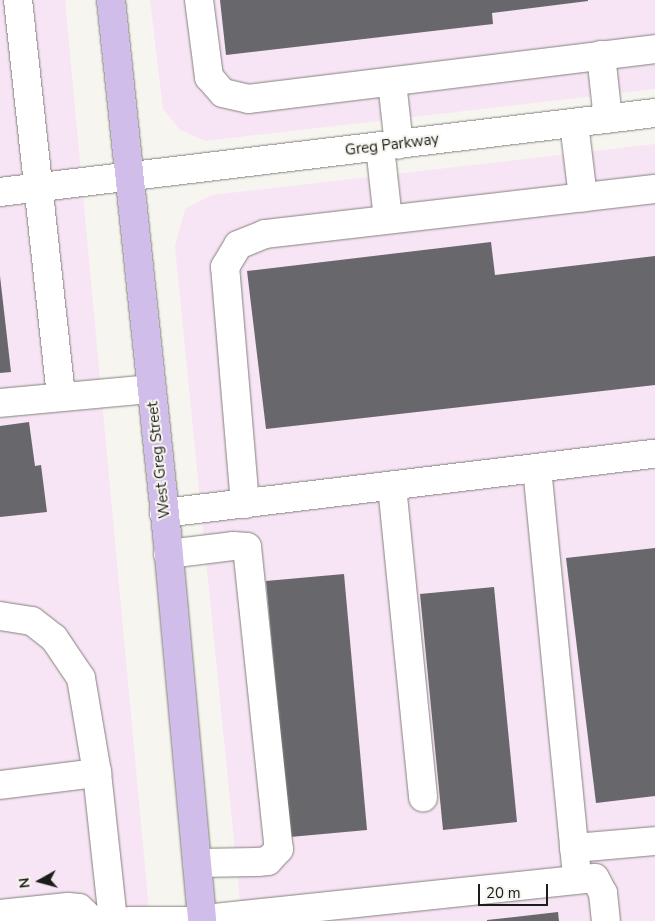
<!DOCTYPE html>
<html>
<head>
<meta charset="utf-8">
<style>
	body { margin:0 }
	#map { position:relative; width:655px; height:921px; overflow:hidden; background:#f7f5ef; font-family:"Nunito Sans",sans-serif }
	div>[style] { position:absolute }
	.industrial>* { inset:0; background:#f7e4f5 }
	.building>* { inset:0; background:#68676c }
	.roads { filter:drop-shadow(0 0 1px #83827c) drop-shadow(0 0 1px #83827c) }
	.minor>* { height:28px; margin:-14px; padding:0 14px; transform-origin:14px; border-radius:14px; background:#fff }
	.major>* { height:28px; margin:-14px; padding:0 14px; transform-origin:14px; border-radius:14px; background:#d1bdea }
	span { translate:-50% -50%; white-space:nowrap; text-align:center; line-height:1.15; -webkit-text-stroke:4px #f7f5ef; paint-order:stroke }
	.street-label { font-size:15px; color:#1c1c19 }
	.north { position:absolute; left:15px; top:856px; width:50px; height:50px; -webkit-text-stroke:4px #f7f5ef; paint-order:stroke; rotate:263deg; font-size:14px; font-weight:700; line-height:20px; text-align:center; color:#1c1c19 }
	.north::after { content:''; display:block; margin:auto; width:18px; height:22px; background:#1c1c19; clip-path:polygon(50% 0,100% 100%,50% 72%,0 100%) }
	.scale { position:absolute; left:478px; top:884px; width:70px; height:22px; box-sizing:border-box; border:2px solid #1c1c19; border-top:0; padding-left:6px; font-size:15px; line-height:18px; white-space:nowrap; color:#1c1c19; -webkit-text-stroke:4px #f7f5ef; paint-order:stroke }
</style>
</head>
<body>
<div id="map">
	<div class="industrial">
		<div style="clip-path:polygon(0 0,65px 0,150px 921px,0 921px)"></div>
		<div style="clip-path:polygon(150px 0,655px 0,655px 89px,205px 141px,179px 129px,163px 108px)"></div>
		<div style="clip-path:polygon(655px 144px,655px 921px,242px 921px,175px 247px,185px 209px,212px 195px)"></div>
	</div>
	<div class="building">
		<div style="clip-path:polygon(220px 0,588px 0,588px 1px,492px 13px,493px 24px,226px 55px)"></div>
		<div style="clip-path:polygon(491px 242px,495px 275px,655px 256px,655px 385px,266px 429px,247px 271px)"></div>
		<div style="clip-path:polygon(0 276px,11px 372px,0 373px)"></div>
		<div style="clip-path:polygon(29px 422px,35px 466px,41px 465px,47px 512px,0 517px,0 426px)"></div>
		<div style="clip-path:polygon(655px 548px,655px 796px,596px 803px,566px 558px)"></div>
		<div style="clip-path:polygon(344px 574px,367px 830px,290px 837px,266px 581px)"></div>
		<div style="clip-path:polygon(494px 587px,517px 822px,443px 830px,420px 594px)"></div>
		<div style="clip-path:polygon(558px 912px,559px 921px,487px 921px,487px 920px)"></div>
	</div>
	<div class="roads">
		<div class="minor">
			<div style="left:18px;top:0;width:399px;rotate:83.8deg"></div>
			<div style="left:199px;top:0;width:78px;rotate:82.6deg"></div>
			<div style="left:209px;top:77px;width:21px;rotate:49deg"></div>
			<div style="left:223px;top:93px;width:26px;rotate:13deg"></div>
			<div style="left:248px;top:99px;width:410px;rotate:-7deg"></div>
			<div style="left:601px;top:55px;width:64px;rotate:83.8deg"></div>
			<div style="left:392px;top:82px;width:63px;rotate:83.7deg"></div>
			<div style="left:574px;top:123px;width:75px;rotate:83.1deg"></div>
			<div style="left:380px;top:147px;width:72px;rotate:83.7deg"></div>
			<div style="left:0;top:192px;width:660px;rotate:-6.88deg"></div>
			<div style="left:0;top:403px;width:152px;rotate:-5.3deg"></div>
			<div style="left:537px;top:468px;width:412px;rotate:84.4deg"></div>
			<div style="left:392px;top:486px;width:313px;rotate:84.3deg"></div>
			<div style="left:245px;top:504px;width:238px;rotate:-94.8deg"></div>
			<div style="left:225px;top:267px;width:26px;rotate:-59deg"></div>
			<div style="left:238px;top:245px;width:29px;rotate:-22deg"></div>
			<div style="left:265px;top:234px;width:393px;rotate:-6.6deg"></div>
			<div style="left:164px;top:513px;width:495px;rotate:-6.9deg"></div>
			<div style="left:168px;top:554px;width:65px;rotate:-7deg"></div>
			<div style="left:233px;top:546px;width:14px;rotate:4deg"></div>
			<div style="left:247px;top:547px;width:304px;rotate:84deg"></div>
			<div style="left:279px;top:849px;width:16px;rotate:133deg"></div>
			<div style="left:268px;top:861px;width:11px;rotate:175deg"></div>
			<div style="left:257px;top:862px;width:60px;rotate:179deg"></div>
			<div style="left:0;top:616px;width:32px;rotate:9deg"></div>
			<div style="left:32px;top:621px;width:28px;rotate:38deg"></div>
			<div style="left:54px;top:638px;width:48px;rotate:56deg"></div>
			<div style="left:81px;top:678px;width:96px;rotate:80.4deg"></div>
			<div style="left:97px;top:773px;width:149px;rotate:83.8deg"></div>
			<div style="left:0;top:785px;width:98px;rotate:-7.1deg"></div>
			<div style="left:574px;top:848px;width:81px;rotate:-4.9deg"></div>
			<div style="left:0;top:914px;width:68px;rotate:-5.9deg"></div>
			<div style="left:68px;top:907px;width:11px;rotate:5deg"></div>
			<div style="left:79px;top:908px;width:19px;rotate:43deg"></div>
			<div style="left:129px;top:921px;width:53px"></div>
			<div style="left:186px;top:921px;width:411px;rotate:-6deg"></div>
			<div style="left:595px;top:878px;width:17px;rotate:62deg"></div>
			<div style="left:603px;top:893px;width:28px;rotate:84deg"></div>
		</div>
		<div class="major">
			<div style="left:111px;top:0;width:537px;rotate:84.01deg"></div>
			<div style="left:167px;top:534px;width:389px;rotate:84.8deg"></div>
		</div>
	</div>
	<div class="street-label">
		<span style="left:392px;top:145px;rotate:-7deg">Greg Parkway</span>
		<span style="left:159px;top:460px;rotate:-96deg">West Greg Street</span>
	</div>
	<div class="north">N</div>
	<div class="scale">20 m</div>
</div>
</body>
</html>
